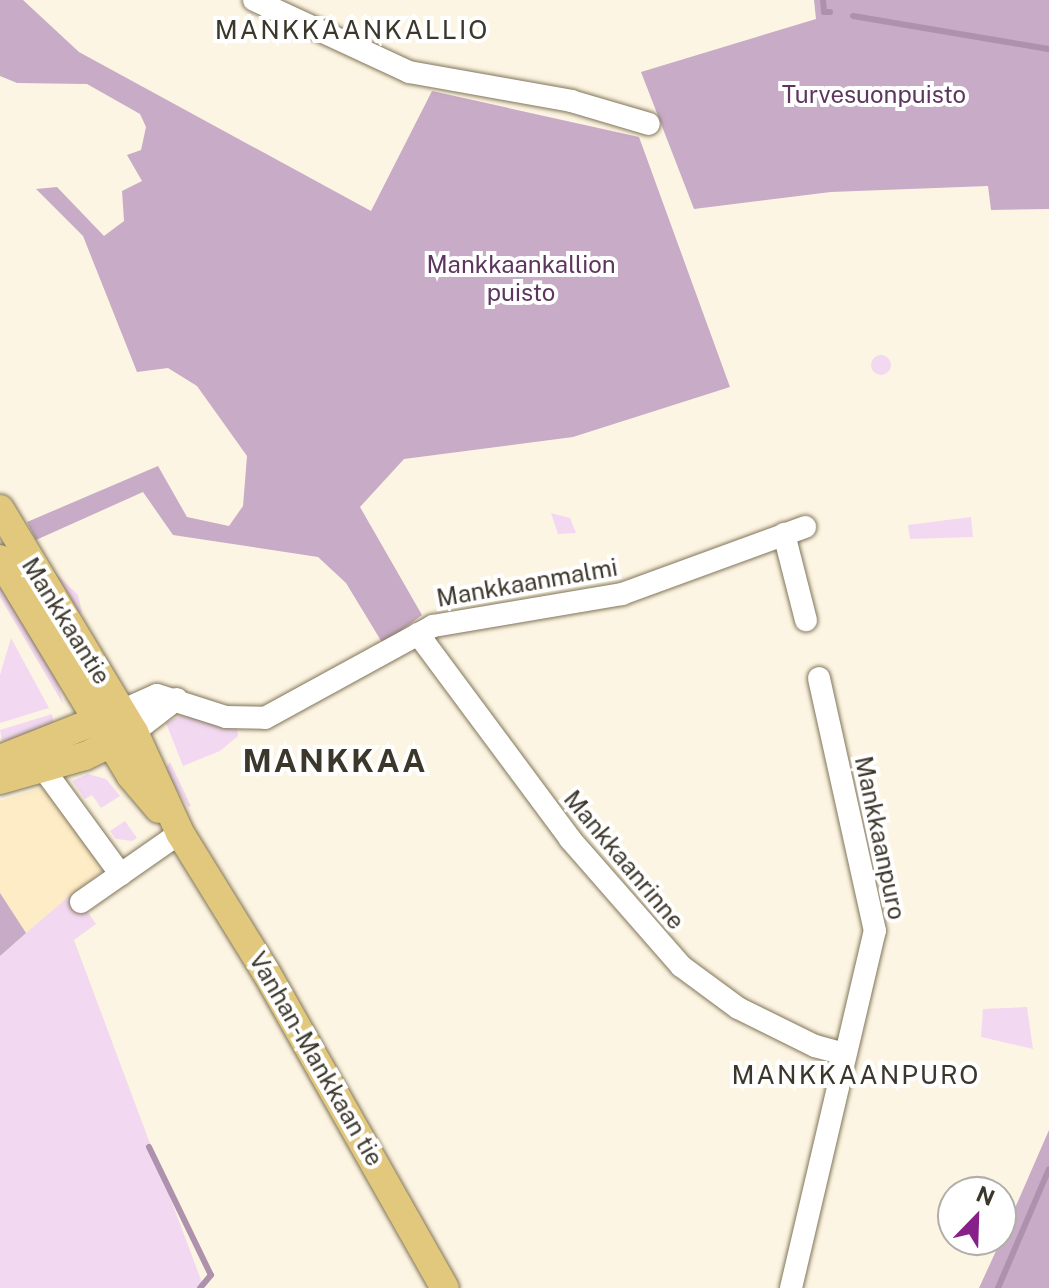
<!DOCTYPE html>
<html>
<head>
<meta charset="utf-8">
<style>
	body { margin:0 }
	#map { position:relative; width:1049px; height:1288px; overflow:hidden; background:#fdf5e3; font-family:"Public Sans",sans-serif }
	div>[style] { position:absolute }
	.built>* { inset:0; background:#fdecc6 }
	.green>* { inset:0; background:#f2d8f1 }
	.round { border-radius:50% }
	.forest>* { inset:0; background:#c8abc7 }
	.stream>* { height:6px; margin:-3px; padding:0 3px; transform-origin:3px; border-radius:3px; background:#ae92ad }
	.roads { filter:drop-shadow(0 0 2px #807559) drop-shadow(0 0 2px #807559) }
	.minor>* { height:22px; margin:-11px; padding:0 11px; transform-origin:11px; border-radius:11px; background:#fff }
	.major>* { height:28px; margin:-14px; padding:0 14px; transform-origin:14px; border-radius:14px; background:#e2c87c }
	span { translate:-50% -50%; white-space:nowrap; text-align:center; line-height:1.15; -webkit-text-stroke:8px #fff; paint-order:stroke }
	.park-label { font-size:24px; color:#5d365d }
	.street-label { font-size:24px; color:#3c372b }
	.neighbourhood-label { font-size:26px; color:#3c372b; letter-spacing:2px }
	.district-label { font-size:32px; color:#3c372b; font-weight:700; letter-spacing:2px }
	.north { position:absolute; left:937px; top:1176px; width:80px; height:80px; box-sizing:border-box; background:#fff; border:2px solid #b1afaa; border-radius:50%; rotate:23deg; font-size:22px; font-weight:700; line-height:32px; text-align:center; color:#3c372b }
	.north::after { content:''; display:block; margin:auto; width:28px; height:36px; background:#872189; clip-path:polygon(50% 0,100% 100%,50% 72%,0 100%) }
</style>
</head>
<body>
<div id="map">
	<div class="built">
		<div style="clip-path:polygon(43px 787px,50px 789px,103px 870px,26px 933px,0 894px,0 801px)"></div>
	</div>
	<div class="green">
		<div class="round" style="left:871px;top:355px;width:20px;height:20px"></div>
		<div style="clip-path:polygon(551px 513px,570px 518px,576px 533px,558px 534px)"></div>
		<div style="clip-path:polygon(971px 517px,973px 537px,910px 539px,908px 525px)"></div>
		<div style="clip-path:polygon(34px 552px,78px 595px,82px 612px,77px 615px)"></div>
		<div style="clip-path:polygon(0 579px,52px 657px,63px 704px,0 597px)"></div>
		<div style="clip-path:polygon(11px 638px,49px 708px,0 723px,0 675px)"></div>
		<div style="clip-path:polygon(186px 713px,237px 728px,238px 736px,220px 751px,183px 766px,166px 723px)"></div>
		<div style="clip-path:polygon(52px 714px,54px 724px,34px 738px,2px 741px,0 730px)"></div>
		<div style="clip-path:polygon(170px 762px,191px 806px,188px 807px,164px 770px)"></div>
		<div style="clip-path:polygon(88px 774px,106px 779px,120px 796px,101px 808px,92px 795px,85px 799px,72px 781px)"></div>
		<div style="clip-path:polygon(125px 821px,137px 838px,132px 841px,116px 839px,110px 831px)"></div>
		<div style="clip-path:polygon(74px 892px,96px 924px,74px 940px,204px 1288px,0 1288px,0 894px,26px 933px)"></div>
		<div style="clip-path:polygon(1027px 1007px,1033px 1049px,981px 1037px,983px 1009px)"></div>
	</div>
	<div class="forest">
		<div style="clip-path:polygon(0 0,23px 0,79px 52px,371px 211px,432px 91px,639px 137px,730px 387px,573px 437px,404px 459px,360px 507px,422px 615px,383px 644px,346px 583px,318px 557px,173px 535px,143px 492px,36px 540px,27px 522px,158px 466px,187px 517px,229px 526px,243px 506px,247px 456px,197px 386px,168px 368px,137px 372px,83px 236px,36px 189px,57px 187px,104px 236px,124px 221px,122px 191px,142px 181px,127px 155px,141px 150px,146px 127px,140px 114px,87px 84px,17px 83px,0 76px)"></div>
		<div style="clip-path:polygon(814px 0,1049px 0,1049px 209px,991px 210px,988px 186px,831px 192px,694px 209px,641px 72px,816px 19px)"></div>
		<div style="clip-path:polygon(0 893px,26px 933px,0 956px)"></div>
		<div style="clip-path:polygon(1049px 1130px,1049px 1288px,979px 1288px,1001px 1240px)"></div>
	</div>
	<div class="stream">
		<div style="left:823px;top:0;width:12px;rotate:85deg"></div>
		<div style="left:824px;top:12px;width:6px"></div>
		<div style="left:853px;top:16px;width:199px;rotate:9.6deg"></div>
		<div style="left:149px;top:1147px;width:142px;rotate:64.2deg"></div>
		<div style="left:211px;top:1275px;width:17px;rotate:130deg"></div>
		<div style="left:998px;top:1288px;width:129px;rotate:-66.8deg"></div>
	</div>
	<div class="roads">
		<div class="minor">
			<div style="left:254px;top:0;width:171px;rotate:24.9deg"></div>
			<div style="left:409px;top:72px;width:165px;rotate:10.1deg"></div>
			<div style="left:571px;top:101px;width:81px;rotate:16.4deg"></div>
			<div style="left:784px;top:534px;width:89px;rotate:75.7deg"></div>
			<div style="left:418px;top:634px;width:255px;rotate:53.4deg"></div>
			<div style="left:570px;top:839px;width:169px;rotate:48.8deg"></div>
			<div style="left:681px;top:966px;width:71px;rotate:36.4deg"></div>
			<div style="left:738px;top:1008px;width:86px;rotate:26.3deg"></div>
			<div style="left:815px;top:1046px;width:31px;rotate:15deg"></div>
			<div style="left:121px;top:711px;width:39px;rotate:-24deg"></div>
			<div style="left:157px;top:695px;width:72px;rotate:17.7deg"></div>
			<div style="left:226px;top:717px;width:39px;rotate:1deg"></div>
			<div style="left:265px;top:718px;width:192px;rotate:-28.7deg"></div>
			<div style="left:433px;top:626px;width:192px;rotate:-9.6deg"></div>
			<div style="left:622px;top:594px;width:195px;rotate:-20.1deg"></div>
			<div style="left:134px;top:732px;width:54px;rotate:-37.5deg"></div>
			<div style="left:34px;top:756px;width:147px;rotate:53.8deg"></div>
			<div style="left:81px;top:902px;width:121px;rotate:-34.9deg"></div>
			<div style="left:791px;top:1288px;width:367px;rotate:-76.8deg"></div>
			<div style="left:875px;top:931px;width:259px;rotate:-102.5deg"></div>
		</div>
		<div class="major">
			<div style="left:0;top:509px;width:260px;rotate:59deg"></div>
			<div style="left:134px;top:732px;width:111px;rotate:65.5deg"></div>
			<div style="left:180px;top:833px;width:163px;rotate:58.3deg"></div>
			<div style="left:266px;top:972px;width:363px;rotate:60.5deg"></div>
			<div style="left:0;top:559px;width:253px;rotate:58.9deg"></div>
			<div style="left:131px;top:776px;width:43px;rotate:49.7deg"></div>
			<div style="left:0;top:759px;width:122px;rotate:-21.7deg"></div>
			<div style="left:0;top:780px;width:88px;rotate:-15.8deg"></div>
			<div style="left:85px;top:756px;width:46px;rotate:-26deg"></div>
		</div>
	</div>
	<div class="park-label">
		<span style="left:874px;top:95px">Turvesuonpuisto</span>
		<span style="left:521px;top:279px">Mankkaankallion<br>puisto</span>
	</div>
	<div class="street-label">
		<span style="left:527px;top:583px;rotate:-10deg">Mankkaanmalmi</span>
		<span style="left:66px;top:621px;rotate:58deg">Mankkaantie</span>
		<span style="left:880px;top:838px;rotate:78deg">Mankkaanpuro</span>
		<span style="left:624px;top:860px;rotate:50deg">Mankkaanrinne</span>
		<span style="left:316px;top:1059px;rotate:60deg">Vanhan-Mankkaan tie</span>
	</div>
	<div class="neighbourhood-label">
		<span style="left:352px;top:30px">MANKKAANKALLIO</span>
		<span style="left:856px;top:1075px">MANKKAANPURO</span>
	</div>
	<div class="district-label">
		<span style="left:335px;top:761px">MANKKAA</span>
	</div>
	<div class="north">N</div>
</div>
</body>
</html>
